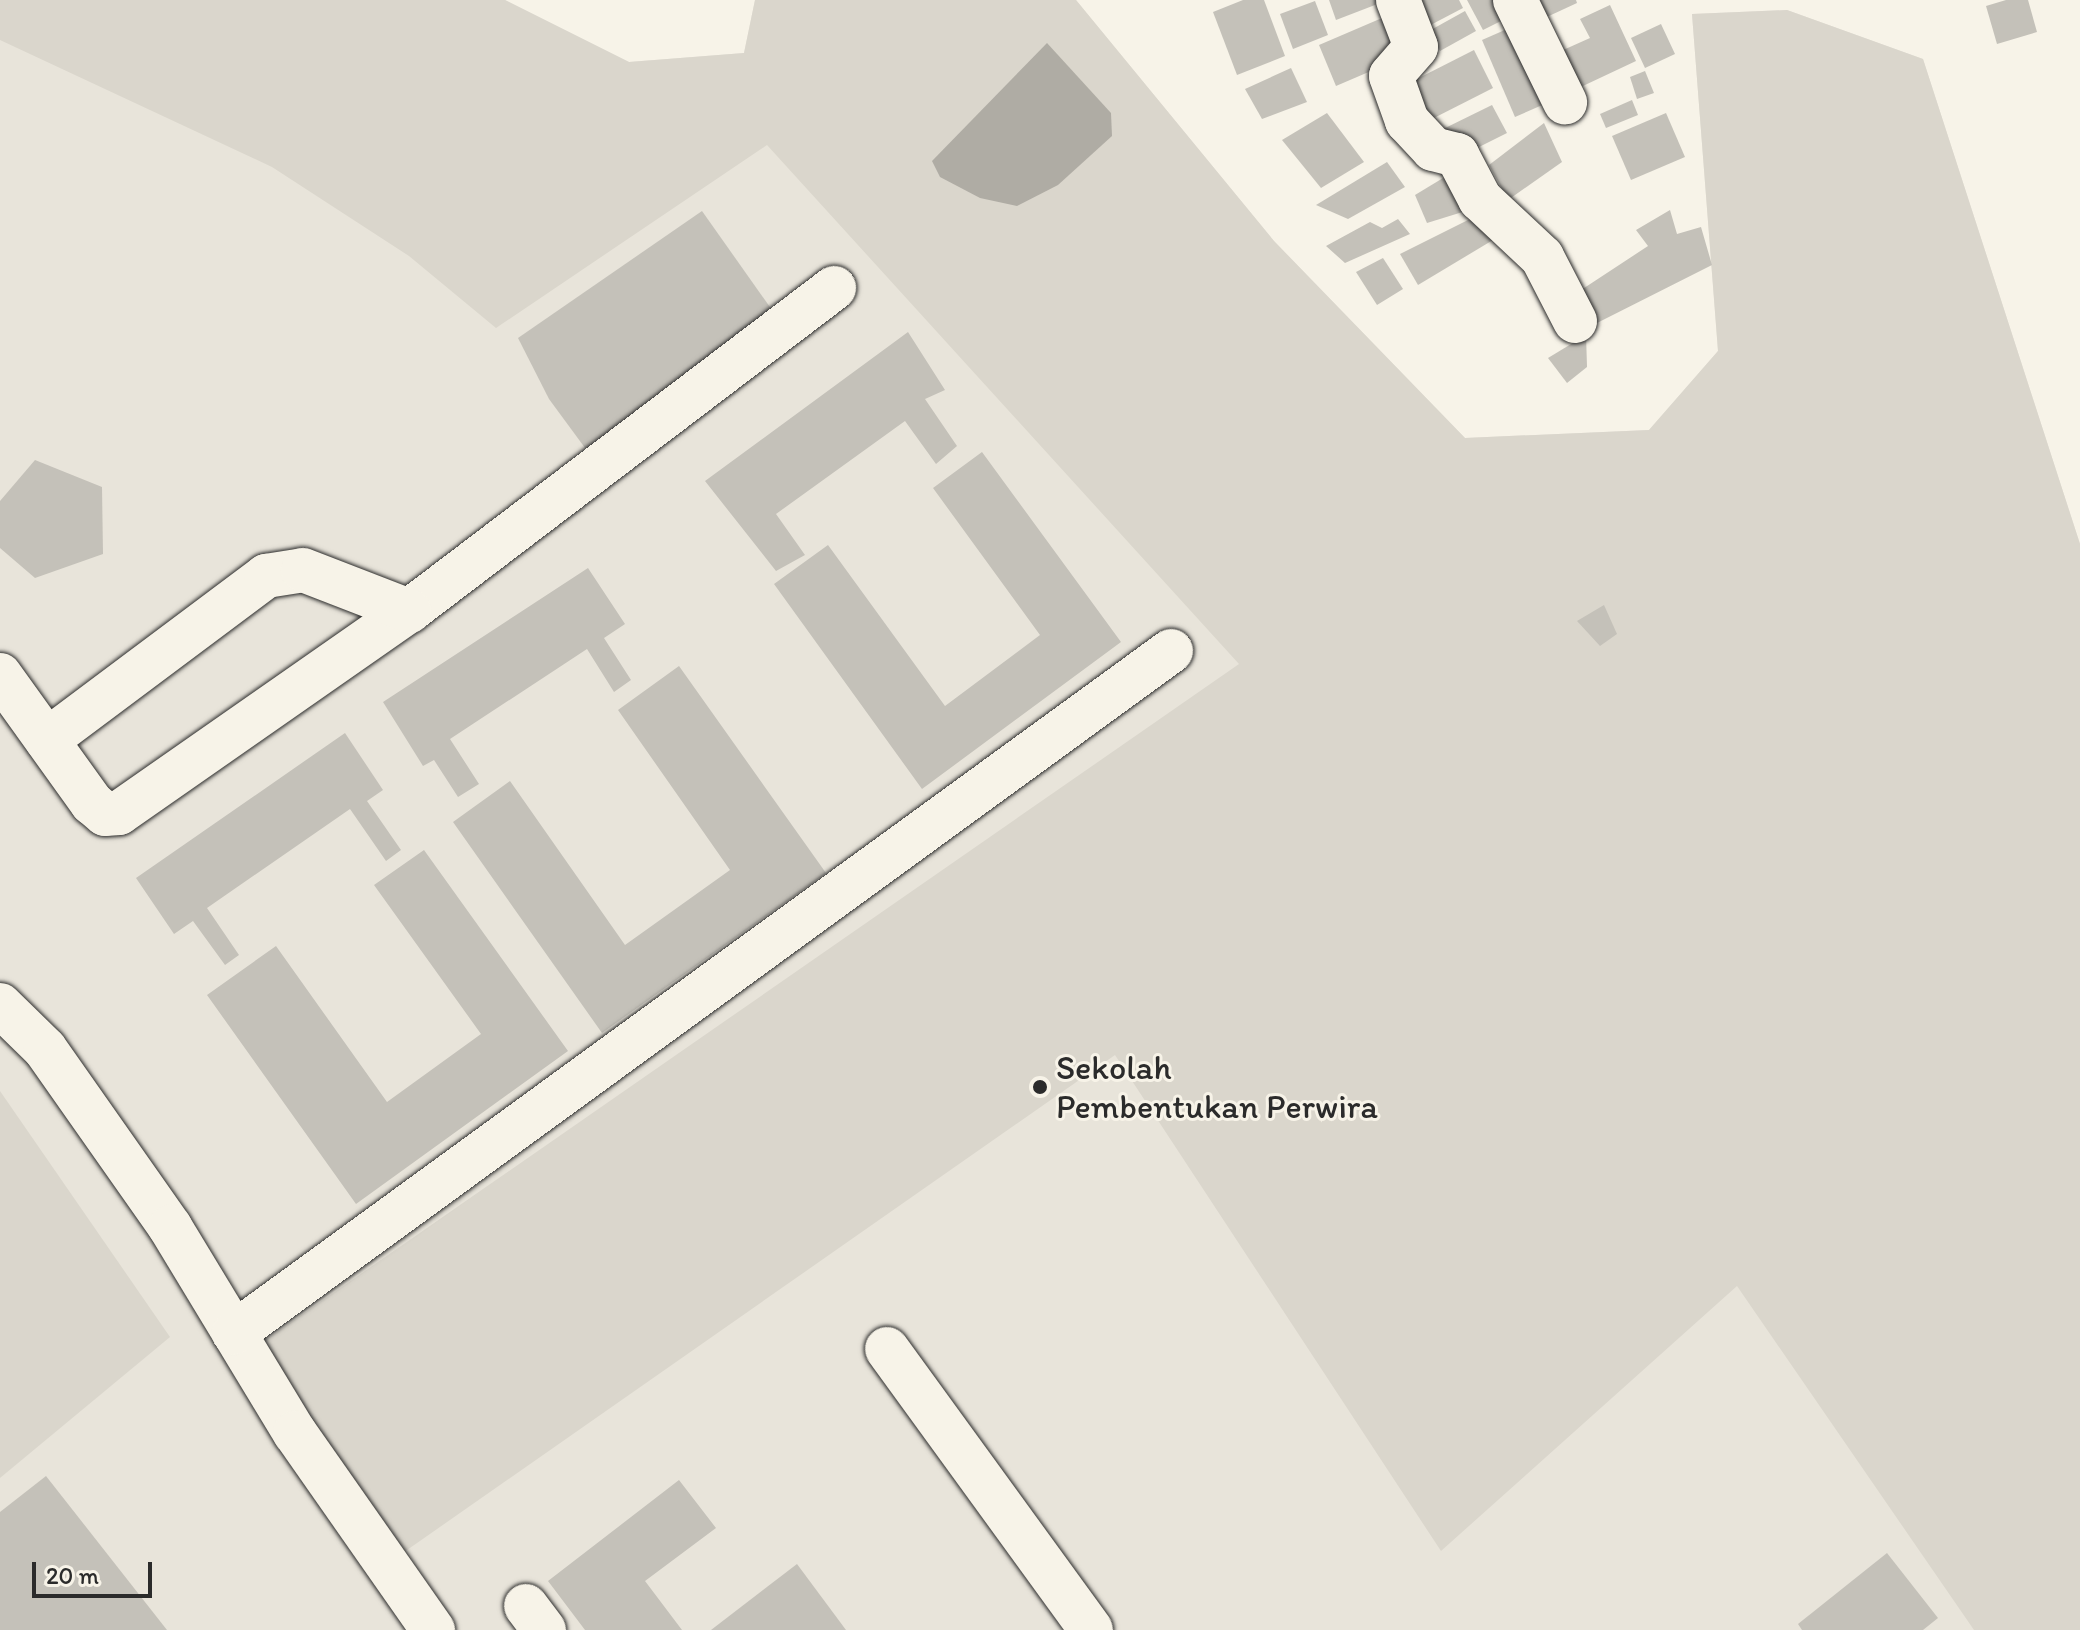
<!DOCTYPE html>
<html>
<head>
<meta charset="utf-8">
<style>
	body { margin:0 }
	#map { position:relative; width:2080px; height:1630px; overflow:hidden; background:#f7f3e8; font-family:Itim,sans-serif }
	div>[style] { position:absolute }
	.built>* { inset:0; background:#e8e4da }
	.green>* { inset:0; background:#dad6cc }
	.water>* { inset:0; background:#afaca4 }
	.building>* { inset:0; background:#c4c1b9 }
	.roads { filter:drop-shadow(0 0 2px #2b2b2b) drop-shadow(0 0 2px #2b2b2b) }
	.minor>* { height:44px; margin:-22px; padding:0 22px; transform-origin:22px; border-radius:22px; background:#f7f3e8 }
	.dots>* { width:22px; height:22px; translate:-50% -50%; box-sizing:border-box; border:4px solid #f7f3e8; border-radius:50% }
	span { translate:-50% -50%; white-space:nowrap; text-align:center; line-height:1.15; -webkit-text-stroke:6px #f7f3e8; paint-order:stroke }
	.poi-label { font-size:34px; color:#2b2b2b }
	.left { translate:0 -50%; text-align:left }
	.scale { position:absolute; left:32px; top:1562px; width:120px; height:36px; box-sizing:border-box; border:4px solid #2b2b2b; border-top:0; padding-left:10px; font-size:24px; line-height:28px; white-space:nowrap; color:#2b2b2b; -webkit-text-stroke:6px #f7f3e8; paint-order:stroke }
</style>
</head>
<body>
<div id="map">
	<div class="built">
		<div style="clip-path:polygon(0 0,505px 0,629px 62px,744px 53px,755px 0,1076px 0,1274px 241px,1465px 438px,1649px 430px,1718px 351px,1692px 14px,1787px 10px,1923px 59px,2080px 544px,2080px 1630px,0 1630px)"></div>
	</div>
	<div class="green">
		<div style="clip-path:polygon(0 0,505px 0,629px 62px,744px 53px,755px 0,1076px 0,1274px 241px,1465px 438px,1649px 430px,1718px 351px,1692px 14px,1787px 10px,1923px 59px,2080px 544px,2080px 1630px,1974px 1630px,1737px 1286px,1441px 1551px,1115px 1055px,387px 1564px,257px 1346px,1239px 664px,767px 145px,496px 328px,409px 256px,272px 167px,0 40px)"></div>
		<div style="clip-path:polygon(0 1091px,170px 1337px,0 1478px)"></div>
	</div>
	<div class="water">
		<div style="clip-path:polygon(1047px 43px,1111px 113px,1112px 136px,1058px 185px,1017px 206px,980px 198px,940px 177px,932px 161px)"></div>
	</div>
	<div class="building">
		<div style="clip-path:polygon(1243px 0,1264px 0,1285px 56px,1237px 75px,1213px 12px)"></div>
		<div style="clip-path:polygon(1329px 0,1388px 0,1336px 20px)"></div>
		<div style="clip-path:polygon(1421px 0,1459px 0,1463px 8px,1421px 30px)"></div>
		<div style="clip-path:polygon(1467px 0,1508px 0,1515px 14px,1483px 30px)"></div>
		<div style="clip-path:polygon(1533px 0,1576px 0,1577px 3px,1536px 22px)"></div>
		<div style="clip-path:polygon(2006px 0,2028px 0,2037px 32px,1997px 44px,1986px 6px)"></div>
		<div style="clip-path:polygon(1315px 1px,1328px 35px,1293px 49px,1280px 14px)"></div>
		<div style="clip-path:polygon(1610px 5px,1636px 61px,1568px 93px,1552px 55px,1590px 38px,1580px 19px)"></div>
		<div style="clip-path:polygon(1465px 11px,1476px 31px,1440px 51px,1429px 31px)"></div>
		<div style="clip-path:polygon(1389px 15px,1406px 56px,1336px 86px,1319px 45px)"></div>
		<div style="clip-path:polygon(1523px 22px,1556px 99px,1515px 117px,1482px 40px)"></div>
		<div style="clip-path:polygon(1661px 24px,1675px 54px,1645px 68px,1631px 38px)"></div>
		<div style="clip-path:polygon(1474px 50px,1493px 88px,1426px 122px,1407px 84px)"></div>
		<div style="clip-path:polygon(1291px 68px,1307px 102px,1262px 119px,1245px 89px)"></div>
		<div style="clip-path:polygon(1645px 71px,1654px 93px,1637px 99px,1630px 77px)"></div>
		<div style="clip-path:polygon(1632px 100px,1638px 115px,1606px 128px,1600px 114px)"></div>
		<div style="clip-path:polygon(1492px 105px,1507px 133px,1471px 151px,1435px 133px)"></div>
		<div style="clip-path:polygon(1327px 113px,1364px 162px,1321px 188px,1282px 140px)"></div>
		<div style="clip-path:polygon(1666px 113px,1685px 157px,1631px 180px,1612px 136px)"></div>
		<div style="clip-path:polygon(1544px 123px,1562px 162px,1508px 200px,1489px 165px)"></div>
		<div style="clip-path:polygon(1387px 162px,1405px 187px,1348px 219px,1316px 205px)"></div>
		<div style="clip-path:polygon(1453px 172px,1469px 210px,1427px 223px,1415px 195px)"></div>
		<div style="clip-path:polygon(1670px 210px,1677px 234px,1701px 227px,1712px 265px,1595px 324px,1575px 294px,1648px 246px,1636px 230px)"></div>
		<div style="clip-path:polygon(702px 211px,772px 310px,588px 452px,549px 399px,518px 338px)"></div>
		<div style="clip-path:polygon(1480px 214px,1493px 240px,1418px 285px,1400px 254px)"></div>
		<div style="clip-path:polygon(1398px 219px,1410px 234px,1345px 263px,1326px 246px,1370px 222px,1382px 228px)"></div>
		<div style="clip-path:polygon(1383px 258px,1403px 289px,1377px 305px,1356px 272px)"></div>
		<div style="clip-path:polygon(908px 332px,945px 390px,925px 399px,957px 446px,936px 464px,905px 421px,776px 514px,805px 555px,776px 571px,705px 481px)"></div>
		<div style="clip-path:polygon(1586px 335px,1587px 367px,1567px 383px,1548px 358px)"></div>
		<div style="clip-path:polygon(982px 452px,1121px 642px,922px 789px,774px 584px,828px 545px,945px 706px,1040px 635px,933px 488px)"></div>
		<div style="clip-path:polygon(35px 460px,102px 487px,103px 554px,35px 578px,0 548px,0 501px)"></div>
		<div style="clip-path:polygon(588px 568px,625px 624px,604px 638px,631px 680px,614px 692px,587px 649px,450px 739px,479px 784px,458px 797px,434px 760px,423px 766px,383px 702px)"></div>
		<div style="clip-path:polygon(1604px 605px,1617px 634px,1600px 646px,1577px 621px)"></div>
		<div style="clip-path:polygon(679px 666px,826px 873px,602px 1033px,453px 822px,510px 781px,625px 945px,730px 870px,618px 710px)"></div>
		<div style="clip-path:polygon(345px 733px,383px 790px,367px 801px,401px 850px,386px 861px,350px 809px,207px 908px,239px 955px,225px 965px,193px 921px,174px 934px,136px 878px)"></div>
		<div style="clip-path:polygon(424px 850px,568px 1051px,356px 1204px,207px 995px,276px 946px,387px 1102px,481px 1034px,374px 885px)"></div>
		<div style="clip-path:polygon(46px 1476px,167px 1630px,0 1630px,0 1512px)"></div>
		<div style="clip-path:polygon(679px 1480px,716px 1528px,645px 1581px,682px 1630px,585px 1630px,548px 1581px)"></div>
		<div style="clip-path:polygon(1887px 1553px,1938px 1618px,1923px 1630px,1802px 1630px,1798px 1624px)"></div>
		<div style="clip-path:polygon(797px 1564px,846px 1630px,711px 1630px)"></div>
	</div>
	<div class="roads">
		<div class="minor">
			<div style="left:1398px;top:0;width:50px;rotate:69deg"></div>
			<div style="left:1416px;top:47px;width:38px;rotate:131deg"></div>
			<div style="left:1391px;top:76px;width:48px;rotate:70.4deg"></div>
			<div style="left:1407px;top:121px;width:38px;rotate:47deg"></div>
			<div style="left:1433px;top:149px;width:25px;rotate:14deg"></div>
			<div style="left:1457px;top:155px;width:50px;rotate:62.4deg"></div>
			<div style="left:1480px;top:199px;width:85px;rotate:43.1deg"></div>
			<div style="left:1542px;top:257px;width:72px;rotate:62.7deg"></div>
			<div style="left:1515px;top:0;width:114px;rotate:63.9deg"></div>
			<div style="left:0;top:675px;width:158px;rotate:54.3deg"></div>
			<div style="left:92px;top:803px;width:17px;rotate:40deg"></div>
			<div style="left:105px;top:814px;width:14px;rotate:-4deg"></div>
			<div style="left:119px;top:813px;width:353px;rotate:-34.9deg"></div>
			<div style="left:409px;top:611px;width:534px;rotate:-37.23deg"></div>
			<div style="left:47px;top:740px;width:274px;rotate:-36.8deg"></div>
			<div style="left:266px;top:576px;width:37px;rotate:-9deg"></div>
			<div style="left:303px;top:570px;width:114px;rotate:21.1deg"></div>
			<div style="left:0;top:1005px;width:63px;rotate:44.4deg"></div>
			<div style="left:45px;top:1049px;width:218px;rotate:54.9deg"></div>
			<div style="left:170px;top:1227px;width:241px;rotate:58.8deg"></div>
			<div style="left:295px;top:1433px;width:241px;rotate:55deg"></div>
			<div style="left:234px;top:1333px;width:1159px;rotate:-36.05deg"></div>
			<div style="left:887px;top:1349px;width:347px;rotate:54deg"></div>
			<div style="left:526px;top:1606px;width:30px;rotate:53deg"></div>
		</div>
	</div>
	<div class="dots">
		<div style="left:1040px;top:1087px;background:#2b2b2b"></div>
	</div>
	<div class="poi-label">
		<span class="left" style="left:1056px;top:1087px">Sekolah<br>Pembentukan Perwira</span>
	</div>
	<div class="scale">20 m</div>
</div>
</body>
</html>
